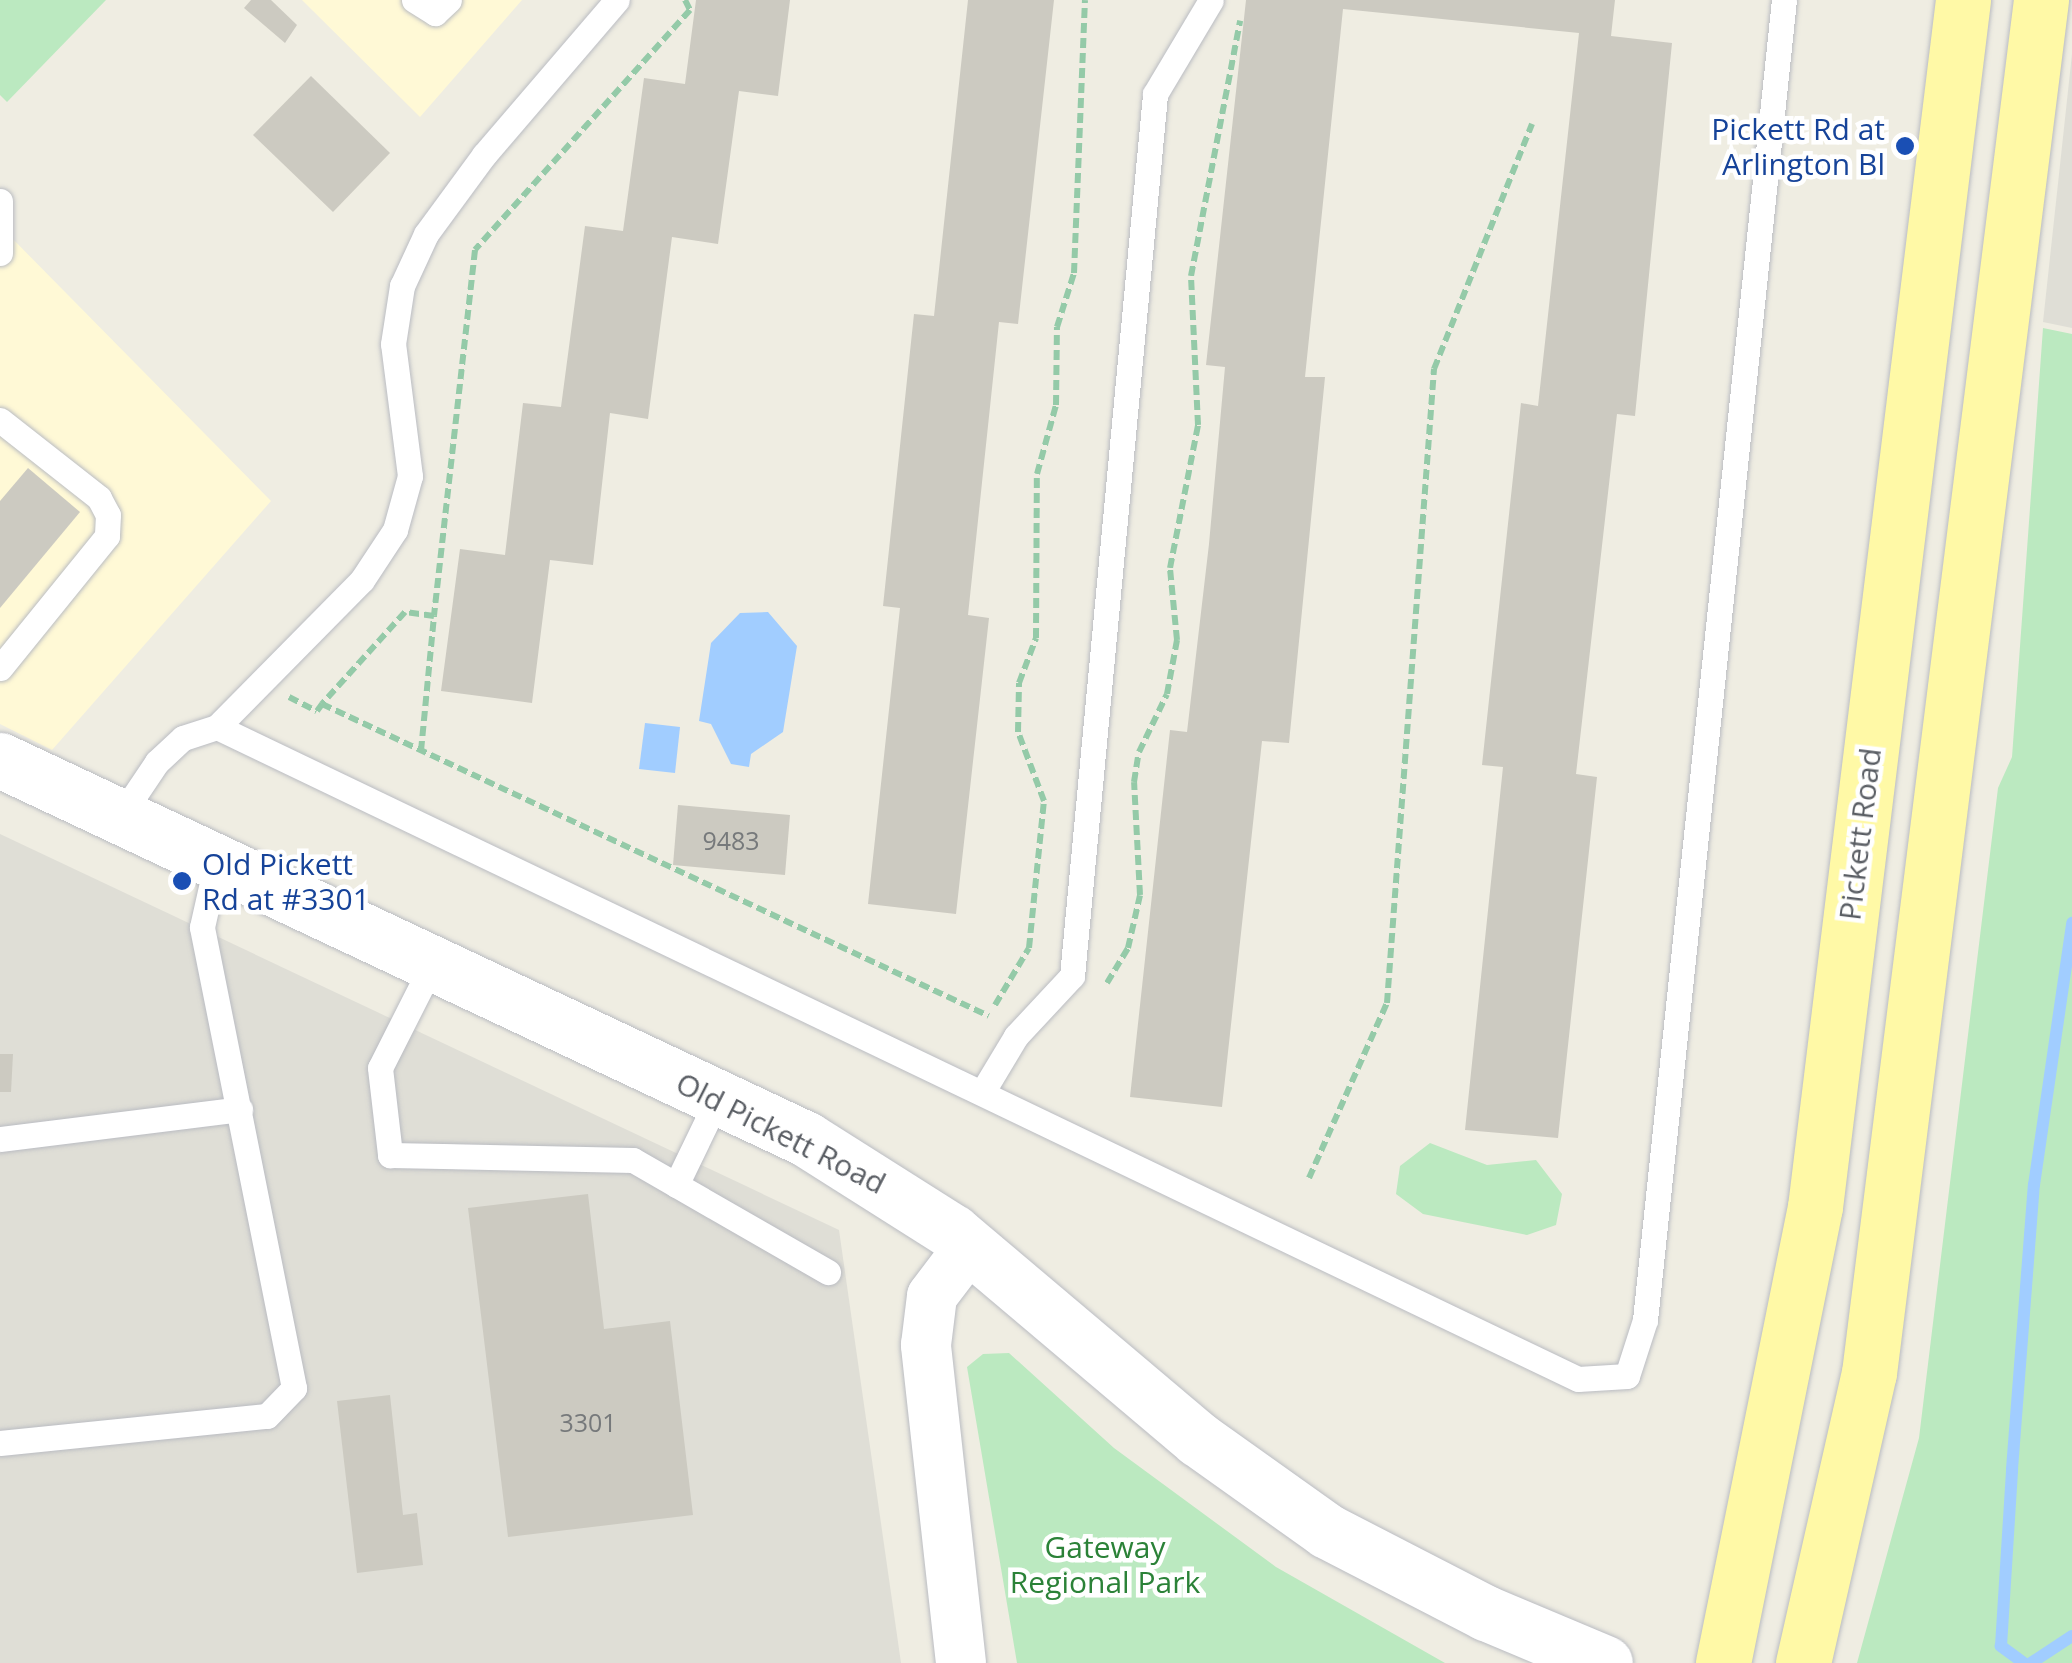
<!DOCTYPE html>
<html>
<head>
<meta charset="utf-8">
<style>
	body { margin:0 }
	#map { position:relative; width:2072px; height:1663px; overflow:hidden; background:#efede2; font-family:"Open Sans",sans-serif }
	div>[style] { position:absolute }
	.commercial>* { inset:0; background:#fff9d6 }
	.industrial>* { inset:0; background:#dfded6 }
	.green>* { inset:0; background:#bbe9c0 }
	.water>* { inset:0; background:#a1cdff }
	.stream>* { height:12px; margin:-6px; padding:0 6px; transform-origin:6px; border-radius:6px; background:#a1cdff }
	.building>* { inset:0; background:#cccac1 }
	.path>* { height:6px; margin-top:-3px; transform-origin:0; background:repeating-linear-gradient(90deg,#94caa8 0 10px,transparent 0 15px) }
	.roads { filter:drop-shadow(0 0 2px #babcc2) drop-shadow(0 0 2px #babcc2) }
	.lane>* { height:25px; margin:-12.5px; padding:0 12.5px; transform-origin:12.5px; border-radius:12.5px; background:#fff }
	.street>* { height:50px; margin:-25px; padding:0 25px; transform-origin:25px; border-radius:25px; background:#fff }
	.secondary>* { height:55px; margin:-27.5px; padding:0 27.5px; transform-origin:27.5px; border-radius:27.5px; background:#fff }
	.primary>* { height:55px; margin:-27.5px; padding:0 27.5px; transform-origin:27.5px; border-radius:27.5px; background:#fff9a6 }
	.dots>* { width:28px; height:28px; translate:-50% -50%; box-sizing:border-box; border:5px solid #fff; border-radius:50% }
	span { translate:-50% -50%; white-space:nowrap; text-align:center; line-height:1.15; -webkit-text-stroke:9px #fff; paint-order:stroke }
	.number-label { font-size:25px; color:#76797b }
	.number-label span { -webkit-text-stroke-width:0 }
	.transit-label { font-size:30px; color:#164399 }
	.right { translate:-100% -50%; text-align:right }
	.left { translate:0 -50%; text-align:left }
	.street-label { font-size:30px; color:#5a5e64 }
	.park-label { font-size:30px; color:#2b8238 }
</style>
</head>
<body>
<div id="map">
	<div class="commercial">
		<div style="clip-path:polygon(302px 0,522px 0,420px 117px)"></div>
		<div style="clip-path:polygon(0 226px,271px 501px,52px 750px,0 724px)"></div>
	</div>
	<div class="industrial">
		<div style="clip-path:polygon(2072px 54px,2072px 328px,2043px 322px)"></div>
		<div style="clip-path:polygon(0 834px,839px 1230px,901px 1663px,0 1663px)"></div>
	</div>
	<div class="green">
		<div style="clip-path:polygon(0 0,106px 0,7px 102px,0 95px)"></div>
		<div style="clip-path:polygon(2043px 328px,2072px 334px,2072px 1663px,1857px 1663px,1919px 1438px,1998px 788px,2012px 757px)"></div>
		<div style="clip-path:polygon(1430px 1143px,1487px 1165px,1536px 1160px,1562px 1194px,1556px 1225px,1527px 1235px,1423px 1214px,1396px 1194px,1400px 1166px)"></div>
		<div style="clip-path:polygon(1009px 1353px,1114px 1448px,1276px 1567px,1445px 1663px,1017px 1663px,967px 1367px,983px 1354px)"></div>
	</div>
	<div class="water">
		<div style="clip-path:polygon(768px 612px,797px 646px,783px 732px,751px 754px,749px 767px,731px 764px,711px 724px,699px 721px,711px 643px,740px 613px)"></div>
		<div style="clip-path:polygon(645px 723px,680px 727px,675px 773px,639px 769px)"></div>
	</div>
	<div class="stream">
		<div style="left:2024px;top:1663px;width:29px;rotate:-144deg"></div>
		<div style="left:2001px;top:1646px;width:177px;rotate:-86.4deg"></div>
		<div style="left:2012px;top:1469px;width:285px;rotate:-85.6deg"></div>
		<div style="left:2034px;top:1185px;width:265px;rotate:-81.7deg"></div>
		<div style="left:2031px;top:1663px;width:49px;rotate:-33.4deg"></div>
	</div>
	<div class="building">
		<div style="clip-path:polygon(251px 0,271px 0,297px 25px,285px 43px,244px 8px)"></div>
		<div style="clip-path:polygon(696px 0,790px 0,778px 96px,739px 91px,718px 244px,672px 237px,648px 419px,610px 413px,593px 565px,550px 560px,532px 703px,441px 691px,460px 549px,505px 555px,523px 403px,561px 407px,585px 226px,623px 231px,644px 78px,685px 84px)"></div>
		<div style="clip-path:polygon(968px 0,1054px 0,1018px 324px,999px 322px,968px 615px,989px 618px,956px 914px,868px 904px,900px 608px,883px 606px,914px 314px,934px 316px)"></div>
		<div style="clip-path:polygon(1246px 0,1615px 0,1611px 36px,1672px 43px,1635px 416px,1617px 414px,1576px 774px,1597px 777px,1558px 1138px,1465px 1130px,1503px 767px,1482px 765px,1521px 403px,1538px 406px,1579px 33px,1343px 9px,1305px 377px,1325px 377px,1289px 743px,1262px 741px,1222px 1107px,1130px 1097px,1170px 730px,1187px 732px,1209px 544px,1225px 367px,1206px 365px)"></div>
		<div style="clip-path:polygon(311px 76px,390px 153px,333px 212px,253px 135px)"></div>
		<div style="clip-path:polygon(28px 468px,80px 512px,0 608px,0 501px)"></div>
		<div style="clip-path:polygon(678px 805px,790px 815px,785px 875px,673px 865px)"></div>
		<div style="clip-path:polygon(0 1054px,13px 1054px,11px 1092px,0 1092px)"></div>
		<div style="clip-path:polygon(588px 1194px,604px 1329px,670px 1321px,693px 1515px,508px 1537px,468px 1208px)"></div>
		<div style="clip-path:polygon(390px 1395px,403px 1515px,417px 1513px,423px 1565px,357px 1573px,337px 1401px)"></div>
	</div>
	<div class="path">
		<div style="left:685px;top:0;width:11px;rotate:63deg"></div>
		<div style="left:690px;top:10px;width:322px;rotate:131.9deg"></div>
		<div style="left:475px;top:250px;width:368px;rotate:96.4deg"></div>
		<div style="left:434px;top:616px;width:29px;rotate:-172deg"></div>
		<div style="left:405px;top:612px;width:124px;rotate:132.1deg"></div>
		<div style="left:322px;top:704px;width:736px;rotate:25.07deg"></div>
		<div style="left:289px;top:697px;width:31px;rotate:27deg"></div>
		<div style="left:317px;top:711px;width:9px;rotate:-54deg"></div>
		<div style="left:421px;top:751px;width:136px;rotate:-84.5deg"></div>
		<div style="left:1107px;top:983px;width:41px;rotate:-59deg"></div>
		<div style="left:1128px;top:948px;width:54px;rotate:-77.2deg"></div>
		<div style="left:1140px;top:895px;width:113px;rotate:-93deg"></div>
		<div style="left:1134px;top:782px;width:30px;rotate:-81deg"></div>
		<div style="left:1139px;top:752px;width:64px;rotate:-64.2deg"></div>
		<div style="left:1167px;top:694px;width:55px;rotate:-79.5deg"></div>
		<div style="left:1177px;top:640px;width:72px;rotate:-95.6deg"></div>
		<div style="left:1170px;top:568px;width:146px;rotate:-78.9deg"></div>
		<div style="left:1198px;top:425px;width:149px;rotate:-92.7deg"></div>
		<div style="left:1191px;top:276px;width:260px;rotate:-79.1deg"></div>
		<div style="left:995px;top:1005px;width:66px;rotate:-59.2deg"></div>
		<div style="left:1029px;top:948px;width:148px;rotate:-84.2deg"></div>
		<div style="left:1044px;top:801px;width:74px;rotate:-110.6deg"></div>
		<div style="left:1018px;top:732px;width:49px;rotate:-88.8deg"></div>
		<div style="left:1019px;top:683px;width:48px;rotate:-69.3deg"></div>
		<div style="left:1036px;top:638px;width:164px;rotate:-89.7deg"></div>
		<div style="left:1037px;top:474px;width:72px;rotate:-74.6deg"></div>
		<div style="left:1056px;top:405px;width:78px;rotate:-89.3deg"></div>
		<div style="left:1057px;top:327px;width:57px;rotate:-72.5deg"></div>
		<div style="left:1074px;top:273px;width:273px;rotate:-87.7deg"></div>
		<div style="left:1309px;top:1178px;width:192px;rotate:-66deg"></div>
		<div style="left:1387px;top:1003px;width:636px;rotate:-85.76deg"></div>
		<div style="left:1434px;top:369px;width:264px;rotate:-68.2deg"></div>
	</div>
	<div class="roads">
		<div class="lane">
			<div style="left:414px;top:0;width:25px;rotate:32deg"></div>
			<div style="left:435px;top:13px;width:19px;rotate:-43deg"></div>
			<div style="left:0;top:201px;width:52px;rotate:90deg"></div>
			<div style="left:0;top:420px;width:126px;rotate:38.2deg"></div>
			<div style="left:99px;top:498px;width:19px;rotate:62deg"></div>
			<div style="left:108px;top:515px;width:21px;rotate:93deg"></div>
			<div style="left:107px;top:536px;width:170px;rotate:129deg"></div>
			<div style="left:217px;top:727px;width:1509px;rotate:25.6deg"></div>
			<div style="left:1578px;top:1379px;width:49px;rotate:-3.5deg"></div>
			<div style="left:1627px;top:1376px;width:59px;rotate:-72.2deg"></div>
			<div style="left:1645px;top:1320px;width:1327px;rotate:-83.99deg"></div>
			<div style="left:118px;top:820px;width:70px;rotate:-56.1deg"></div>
			<div style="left:157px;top:762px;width:35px;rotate:-43deg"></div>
			<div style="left:183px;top:738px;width:36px;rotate:-18deg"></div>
			<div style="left:217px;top:727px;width:206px;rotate:-45.4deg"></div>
			<div style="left:362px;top:580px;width:60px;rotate:-56.6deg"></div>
			<div style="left:395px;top:530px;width:56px;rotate:-74.5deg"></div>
			<div style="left:410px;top:476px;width:133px;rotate:-97.3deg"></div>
			<div style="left:393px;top:344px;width:59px;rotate:-81.2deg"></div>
			<div style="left:402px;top:286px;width:57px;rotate:-65.2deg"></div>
			<div style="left:426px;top:234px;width:98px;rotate:-53.7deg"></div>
			<div style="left:484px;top:155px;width:204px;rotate:-49.4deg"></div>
			<div style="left:432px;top:965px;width:115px;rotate:116.8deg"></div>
			<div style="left:380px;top:1068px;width:88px;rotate:83.4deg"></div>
			<div style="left:390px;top:1155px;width:243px;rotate:1.2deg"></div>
			<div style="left:633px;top:1160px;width:225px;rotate:29.9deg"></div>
			<div style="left:983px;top:1091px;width:64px;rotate:-59deg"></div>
			<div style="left:1016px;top:1036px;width:82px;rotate:-47deg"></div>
			<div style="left:1072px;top:976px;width:886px;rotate:-84.62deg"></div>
			<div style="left:1155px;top:94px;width:109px;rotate:-59.2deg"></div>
			<div style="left:0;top:1139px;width:242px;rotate:-7.1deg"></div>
			<div style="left:676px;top:1185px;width:97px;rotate:-64.2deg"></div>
			<div style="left:0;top:1443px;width:268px;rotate:-5.8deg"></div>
			<div style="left:267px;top:1416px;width:39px;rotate:-46deg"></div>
			<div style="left:294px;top:1388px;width:470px;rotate:-101.3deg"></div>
			<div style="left:202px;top:927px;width:64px;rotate:-77.3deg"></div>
		</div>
		<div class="street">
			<div style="left:961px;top:1663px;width:320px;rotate:-96.3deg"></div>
			<div style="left:926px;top:1345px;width:49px;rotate:-83deg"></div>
			<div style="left:932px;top:1296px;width:63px;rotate:-52.8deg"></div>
		</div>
		<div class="secondary">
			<div style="left:0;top:760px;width:891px;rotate:25.18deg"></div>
			<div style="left:806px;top:1139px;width:174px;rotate:32.3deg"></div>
			<div style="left:953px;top:1232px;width:321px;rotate:40.2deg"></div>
			<div style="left:1198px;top:1439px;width:158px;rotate:35.5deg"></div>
			<div style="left:1327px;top:1531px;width:179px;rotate:27.3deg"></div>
			<div style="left:1486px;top:1613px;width:129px;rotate:22.8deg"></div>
		</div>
		<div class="primary">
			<div style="left:1723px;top:1663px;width:465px;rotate:-78.6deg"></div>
			<div style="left:1815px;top:1207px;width:1216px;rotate:-83.01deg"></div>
			<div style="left:1803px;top:1663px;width:297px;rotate:-77.2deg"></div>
			<div style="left:1869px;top:1373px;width:1384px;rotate:-82.86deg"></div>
		</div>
	</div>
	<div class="dots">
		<div style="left:1905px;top:146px;background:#1a4fb4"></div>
		<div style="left:182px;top:881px;background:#1a4fb4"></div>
	</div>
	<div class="number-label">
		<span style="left:731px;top:840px">9483</span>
		<span style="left:588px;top:1422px">3301</span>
	</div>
	<div class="transit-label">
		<span class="right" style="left:1885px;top:146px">Pickett Rd at<br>Arlington Bl</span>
		<span class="left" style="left:202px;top:881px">Old Pickett<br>Rd at #3301</span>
	</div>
	<div class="street-label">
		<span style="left:1860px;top:834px;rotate:-83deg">Pickett Road</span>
		<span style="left:781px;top:1133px;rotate:27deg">Old Pickett Road</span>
	</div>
	<div class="park-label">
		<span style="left:1105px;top:1564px">Gateway<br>Regional Park</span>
	</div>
</div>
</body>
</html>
